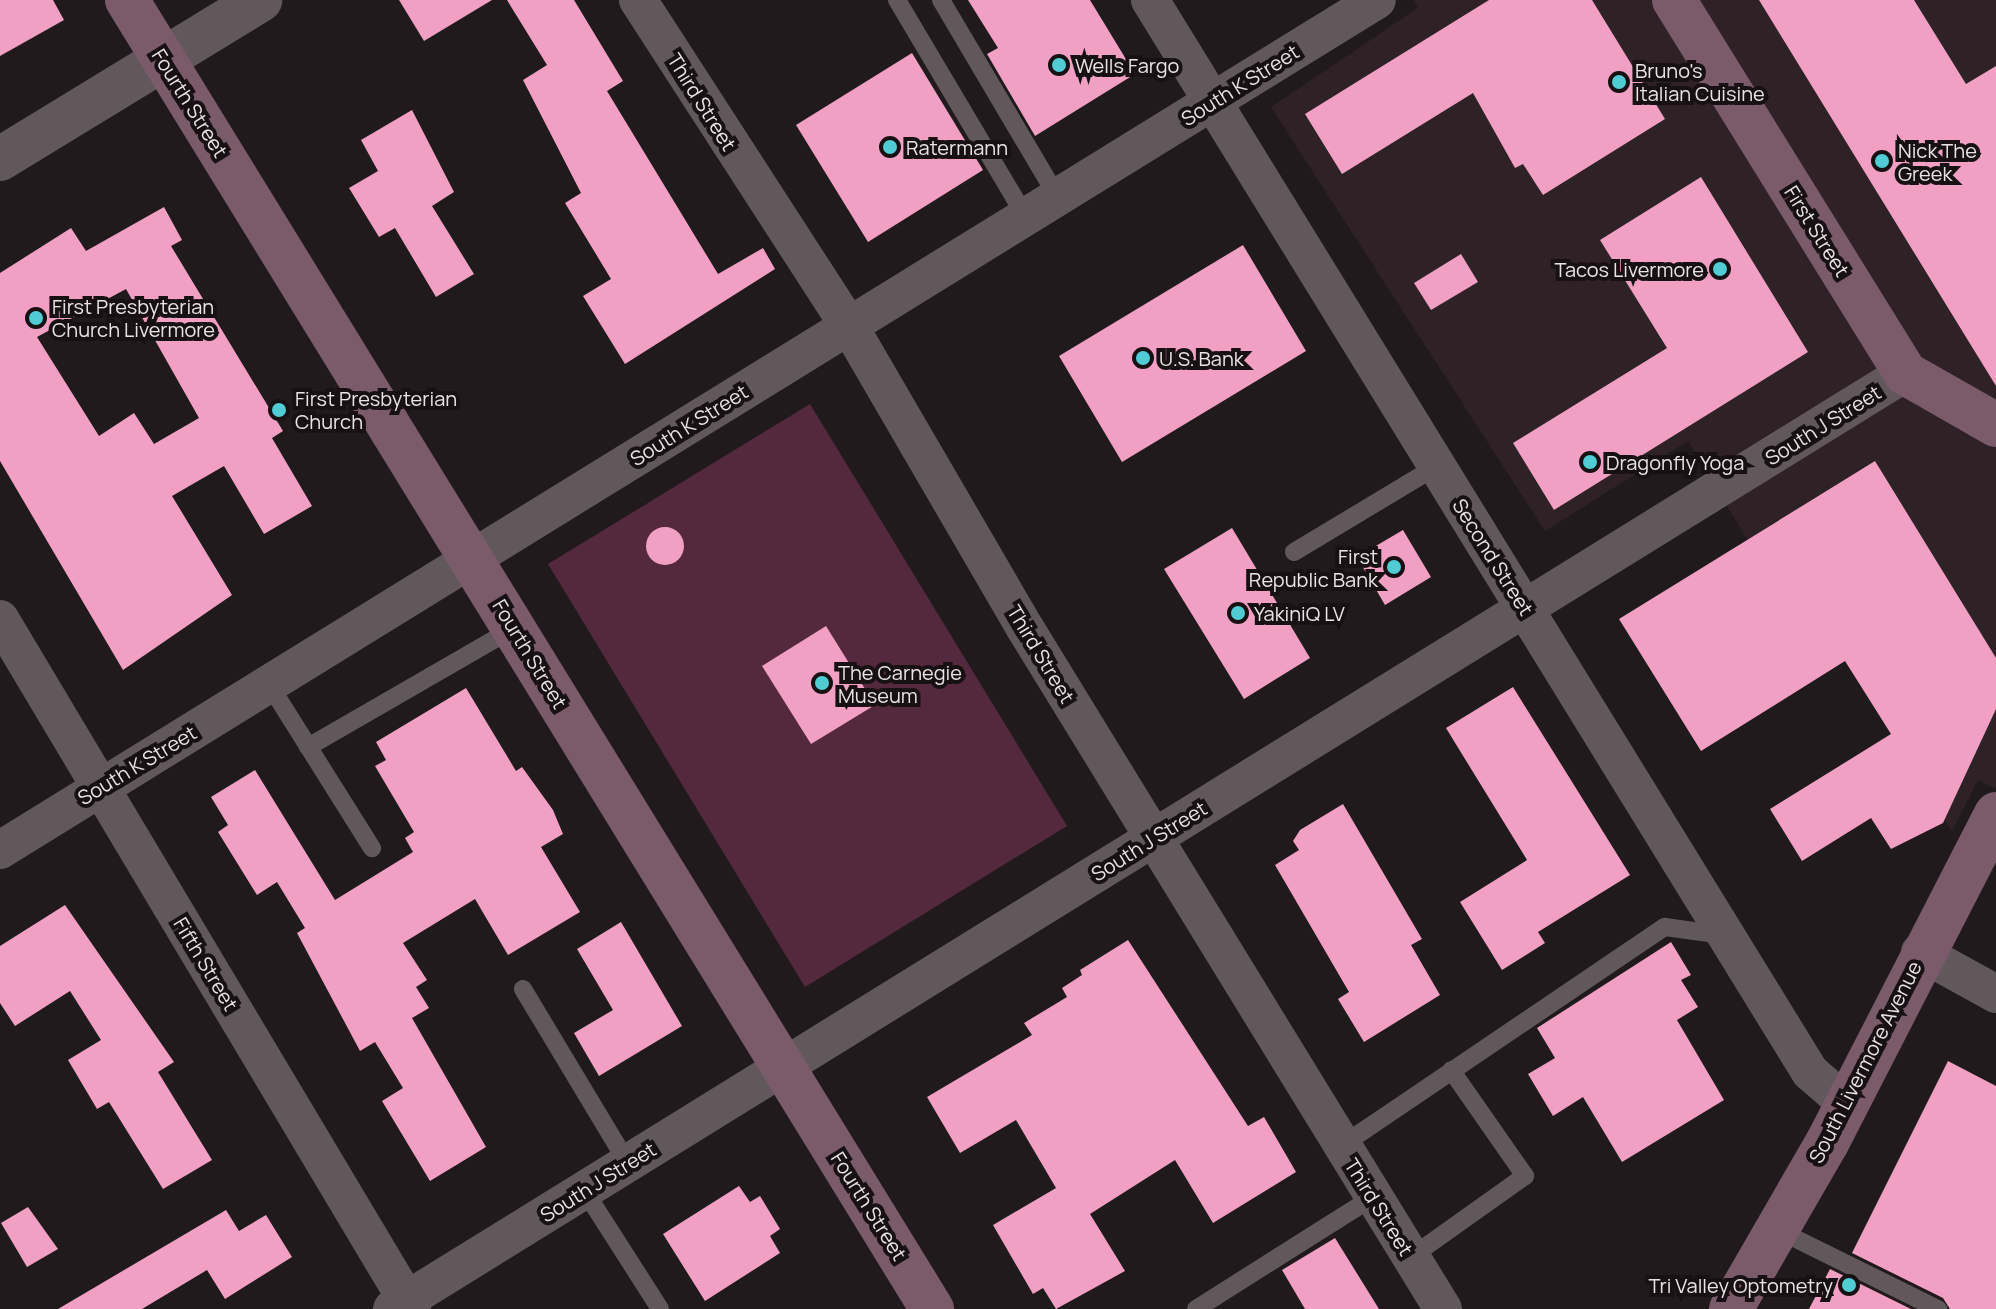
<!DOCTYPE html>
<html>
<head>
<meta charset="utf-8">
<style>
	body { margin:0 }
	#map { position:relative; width:1996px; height:1309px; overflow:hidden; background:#211a1d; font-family:Manrope,sans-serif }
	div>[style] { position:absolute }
	.built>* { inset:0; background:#2f2227 }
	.green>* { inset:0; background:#54283d }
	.building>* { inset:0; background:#f1a0c3 }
	.round { border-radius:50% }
	.service>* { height:18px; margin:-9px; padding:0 9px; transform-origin:9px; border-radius:9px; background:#60585b }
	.minor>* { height:38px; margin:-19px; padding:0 19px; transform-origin:19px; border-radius:19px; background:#60585b }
	.tertiary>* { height:44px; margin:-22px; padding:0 22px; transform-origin:22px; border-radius:22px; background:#60585b }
	.secondary>* { height:44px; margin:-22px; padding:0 22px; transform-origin:22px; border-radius:22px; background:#7b5a69 }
	.dots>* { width:22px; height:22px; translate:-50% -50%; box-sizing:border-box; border:4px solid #181114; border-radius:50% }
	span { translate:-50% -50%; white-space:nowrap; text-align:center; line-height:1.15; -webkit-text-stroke:8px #181114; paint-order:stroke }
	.poi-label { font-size:20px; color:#e8e3e5 }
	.left { translate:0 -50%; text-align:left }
	.right { translate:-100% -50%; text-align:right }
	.street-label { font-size:20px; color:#e8e3e5 }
</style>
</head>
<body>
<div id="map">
	<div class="built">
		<div style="clip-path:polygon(1414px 0,1996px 0,1996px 789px,1978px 780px,1952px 831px,1862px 688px,1883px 674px,1786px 604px,1688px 441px,1545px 531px,1271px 107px,1418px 8px)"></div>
	</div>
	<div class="green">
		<div style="clip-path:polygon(810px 404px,1067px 826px,805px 987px,548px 564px)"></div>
	</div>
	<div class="building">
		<div style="clip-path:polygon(0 0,53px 0,64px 20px,0 56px)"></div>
		<div style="clip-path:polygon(399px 0,492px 0,424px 41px)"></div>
		<div style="clip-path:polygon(507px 0,574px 0,623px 81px,607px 91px,718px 274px,763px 248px,775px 269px,625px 364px,583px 296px,611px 279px,565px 203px,581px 193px,523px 80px,547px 65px)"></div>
		<div style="clip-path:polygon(968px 0,1090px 0,1135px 74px,1035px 136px,987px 54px,998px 48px)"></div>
		<div style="clip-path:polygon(1489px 0,1592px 0,1665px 119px,1543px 195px,1523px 164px,1515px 168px,1473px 93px,1342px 174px,1305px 114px)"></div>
		<div style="clip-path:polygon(1759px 0,1914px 0,1966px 84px,1996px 66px,1996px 386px)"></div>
		<div style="clip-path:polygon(912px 53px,983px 170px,868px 242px,796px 125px)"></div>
		<div style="clip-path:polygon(412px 110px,454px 192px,432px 206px,474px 274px,436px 297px,395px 228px,379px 237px,349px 188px,378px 171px,361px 140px)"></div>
		<div style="clip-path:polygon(1701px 177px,1808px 352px,1554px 510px,1513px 443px,1667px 348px,1600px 240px)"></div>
		<div style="clip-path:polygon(evenodd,164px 207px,182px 240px,171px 246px,283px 431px,272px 438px,312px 506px,264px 534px,224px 466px,172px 496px,232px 595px,123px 670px,0 461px,0 273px,71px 228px,86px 251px,164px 207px,126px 289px,199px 418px,154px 444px,134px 413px,99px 436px,37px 337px,126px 289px)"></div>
		<div style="clip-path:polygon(1243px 245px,1306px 351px,1122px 462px,1059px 356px)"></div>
		<div style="clip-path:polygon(1461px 254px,1478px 282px,1431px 310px,1414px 283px)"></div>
		<div style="clip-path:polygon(1875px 461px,1996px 658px,1996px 709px,1943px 823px,1891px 849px,1871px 818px,1802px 861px,1770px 809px,1891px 734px,1845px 661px,1701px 751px,1619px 619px)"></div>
		<div class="round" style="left:646px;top:527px;width:38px;height:38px"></div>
		<div style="clip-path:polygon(1232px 528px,1310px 658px,1244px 699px,1164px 569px)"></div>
		<div style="clip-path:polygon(1403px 530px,1431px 577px,1385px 605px,1357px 557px)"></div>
		<div style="clip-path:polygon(826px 626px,875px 705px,811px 744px,762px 666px)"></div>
		<div style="clip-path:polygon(1513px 687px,1630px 875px,1538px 932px,1545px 943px,1502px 970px,1460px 902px,1527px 860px,1446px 728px)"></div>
		<div style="clip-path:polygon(466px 688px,516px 771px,522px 767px,553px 810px,563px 834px,541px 847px,580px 912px,508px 955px,475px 899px,403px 943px,427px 980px,416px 987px,429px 1008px,412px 1018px,486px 1147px,430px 1181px,382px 1101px,403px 1088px,375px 1042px,360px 1051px,297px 933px,305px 928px,277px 882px,257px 895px,218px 832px,228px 825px,211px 797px,255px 770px,335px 900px,413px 852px,405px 838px,414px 832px,375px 766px,386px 760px,376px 742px)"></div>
		<div style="clip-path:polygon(1343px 804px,1422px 939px,1411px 945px,1440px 995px,1364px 1042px,1338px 999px,1349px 992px,1275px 865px,1299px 850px,1293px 841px,1300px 830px)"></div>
		<div style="clip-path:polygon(65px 905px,174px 1062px,158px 1072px,212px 1160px,163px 1189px,109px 1102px,97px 1109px,68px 1060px,101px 1040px,70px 991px,15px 1026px,0 1003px,0 946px)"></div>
		<div style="clip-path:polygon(621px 922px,682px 1026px,599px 1076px,574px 1033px,613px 1010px,577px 949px)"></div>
		<div style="clip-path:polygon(1128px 940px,1248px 1126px,1264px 1117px,1296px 1172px,1213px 1223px,1175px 1160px,1090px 1214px,1125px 1271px,1056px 1309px,1043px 1288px,1033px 1294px,993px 1225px,1056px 1188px,1016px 1120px,960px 1153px,927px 1097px,1032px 1035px,1024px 1023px,1067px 997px,1062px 988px,1082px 975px,1080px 970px)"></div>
		<div style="clip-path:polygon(1671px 942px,1691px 975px,1681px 980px,1698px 1007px,1677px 1020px,1724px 1100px,1622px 1162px,1583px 1097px,1553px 1116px,1528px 1074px,1555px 1058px,1537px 1028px)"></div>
		<div style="clip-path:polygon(1948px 1061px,1996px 1086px,1996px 1309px,1950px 1309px,1943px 1298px,1852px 1253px)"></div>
		<div style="clip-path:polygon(739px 1186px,750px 1202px,760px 1196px,780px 1229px,770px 1236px,780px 1253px,705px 1301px,663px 1234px)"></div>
		<div style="clip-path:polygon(28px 1207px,58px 1249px,27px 1267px,1px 1223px)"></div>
		<div style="clip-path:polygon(226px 1210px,239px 1231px,266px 1215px,292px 1257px,225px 1299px,207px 1270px,142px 1309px,58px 1309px)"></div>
		<div style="clip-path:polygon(1335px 1238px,1379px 1309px,1305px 1309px,1282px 1270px)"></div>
		<div style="clip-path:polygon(1830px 1269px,1911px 1309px,1809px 1309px)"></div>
	</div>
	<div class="service">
		<div style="left:897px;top:0;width:252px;rotate:59.3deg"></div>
		<div style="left:941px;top:0;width:230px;rotate:59.4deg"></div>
		<div style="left:1294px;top:552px;width:167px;rotate:-31deg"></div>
		<div style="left:269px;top:684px;width:194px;rotate:57.9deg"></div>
		<div style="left:308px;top:747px;width:238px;rotate:-30deg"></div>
		<div style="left:523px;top:989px;width:204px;rotate:59deg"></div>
		<div style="left:1341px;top:1146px;width:391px;rotate:-34.1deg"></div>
		<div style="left:1665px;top:927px;width:59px;rotate:7.9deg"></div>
		<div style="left:584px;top:1190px;width:141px;rotate:57.4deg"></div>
		<div style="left:1776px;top:1229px;width:181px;rotate:26.3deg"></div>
		<div style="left:1411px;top:1257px;width:140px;rotate:-35.4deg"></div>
		<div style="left:1525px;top:1176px;width:129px;rotate:-124.9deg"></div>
		<div style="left:1196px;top:1309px;width:209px;rotate:-32.3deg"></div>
	</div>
	<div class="minor">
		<div style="left:638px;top:0;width:386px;rotate:57.1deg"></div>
		<div style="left:848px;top:324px;width:352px;rotate:59.8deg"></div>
		<div style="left:1025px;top:628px;width:799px;rotate:58.46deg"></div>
		<div style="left:1150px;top:0;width:1259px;rotate:58.38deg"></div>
		<div style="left:1810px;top:1072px;width:49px;rotate:40.9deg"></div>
		<div style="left:0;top:619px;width:804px;rotate:59.16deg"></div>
		<div style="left:0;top:850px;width:1618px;rotate:-31.69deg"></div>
		<div style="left:1920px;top:952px;width:87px;rotate:28.9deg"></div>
		<div style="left:392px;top:1309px;width:1779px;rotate:-31.74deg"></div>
	</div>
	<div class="tertiary">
		<div style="left:0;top:159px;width:305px;rotate:-31.4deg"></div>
	</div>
	<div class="secondary">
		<div style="left:127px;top:0;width:1537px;rotate:58.41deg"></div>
		<div style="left:1674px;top:0;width:439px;rotate:58.2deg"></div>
		<div style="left:1905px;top:373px;width:105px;rotate:29.7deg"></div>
		<div style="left:1731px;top:1309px;width:192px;rotate:-60deg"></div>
		<div style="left:1827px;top:1143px;width:370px;rotate:-62.8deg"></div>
	</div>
	<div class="dots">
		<div style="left:1059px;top:65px;background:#51ccd5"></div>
		<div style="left:1619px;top:82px;background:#51ccd5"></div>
		<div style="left:890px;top:147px;background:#51ccd5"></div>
		<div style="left:1882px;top:161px;background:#51ccd5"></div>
		<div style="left:1720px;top:269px;background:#51ccd5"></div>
		<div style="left:36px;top:318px;background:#51ccd5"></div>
		<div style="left:1143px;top:358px;background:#51ccd5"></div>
		<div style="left:279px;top:410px;background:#51ccd5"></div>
		<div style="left:1590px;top:462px;background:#51ccd5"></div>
		<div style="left:1394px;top:567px;background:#51ccd5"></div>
		<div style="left:1238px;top:613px;background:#51ccd5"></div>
		<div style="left:822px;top:683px;background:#51ccd5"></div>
		<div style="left:1849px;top:1285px;background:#51ccd5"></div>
	</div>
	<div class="poi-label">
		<span class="left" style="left:1075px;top:65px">Wells Fargo</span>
		<span class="left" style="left:1635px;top:82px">Bruno's<br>Italian Cuisine</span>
		<span class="left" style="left:906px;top:147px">Ratermann</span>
		<span class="left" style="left:1898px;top:162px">Nick The<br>Greek</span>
		<span class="right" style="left:1704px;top:269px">Tacos Livermore</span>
		<span class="left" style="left:52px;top:318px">First Presbyterian<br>Church Livermore</span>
		<span class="left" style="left:1159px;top:358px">U.S. Bank</span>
		<span class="left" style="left:295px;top:410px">First Presbyterian<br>Church</span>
		<span class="left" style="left:1606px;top:462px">Dragonfly Yoga</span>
		<span class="right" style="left:1378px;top:568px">First<br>Republic Bank</span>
		<span class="left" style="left:1254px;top:613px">YakiniQ LV</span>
		<span class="left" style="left:838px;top:684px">The Carnegie<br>Museum</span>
		<span class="right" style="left:1833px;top:1285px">Tri Valley Optometry</span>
	</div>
	<div class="street-label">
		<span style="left:1240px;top:85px;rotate:-32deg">South K Street</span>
		<span style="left:702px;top:102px;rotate:58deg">Third Street</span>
		<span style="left:190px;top:103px;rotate:58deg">Fourth Street</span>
		<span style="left:1817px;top:231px;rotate:58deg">First Street</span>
		<span style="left:689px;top:425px;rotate:-32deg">South K Street</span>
		<span style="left:1823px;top:425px;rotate:-32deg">South J Street</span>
		<span style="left:1493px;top:557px;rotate:58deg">Second Street</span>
		<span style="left:530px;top:654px;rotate:59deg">Fourth Street</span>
		<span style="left:1041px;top:654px;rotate:59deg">Third Street</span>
		<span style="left:137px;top:765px;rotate:-31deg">South K Street</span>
		<span style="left:1149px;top:841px;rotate:-32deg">South J Street</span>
		<span style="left:206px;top:964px;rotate:59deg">Fifth Street</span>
		<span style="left:1865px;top:1062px;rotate:-63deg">South Livermore Avenue</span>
		<span style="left:598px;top:1182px;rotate:-32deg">South J Street</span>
		<span style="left:869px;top:1206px;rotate:58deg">Fourth Street</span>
		<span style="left:1379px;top:1207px;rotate:58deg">Third Street</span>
	</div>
</div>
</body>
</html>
